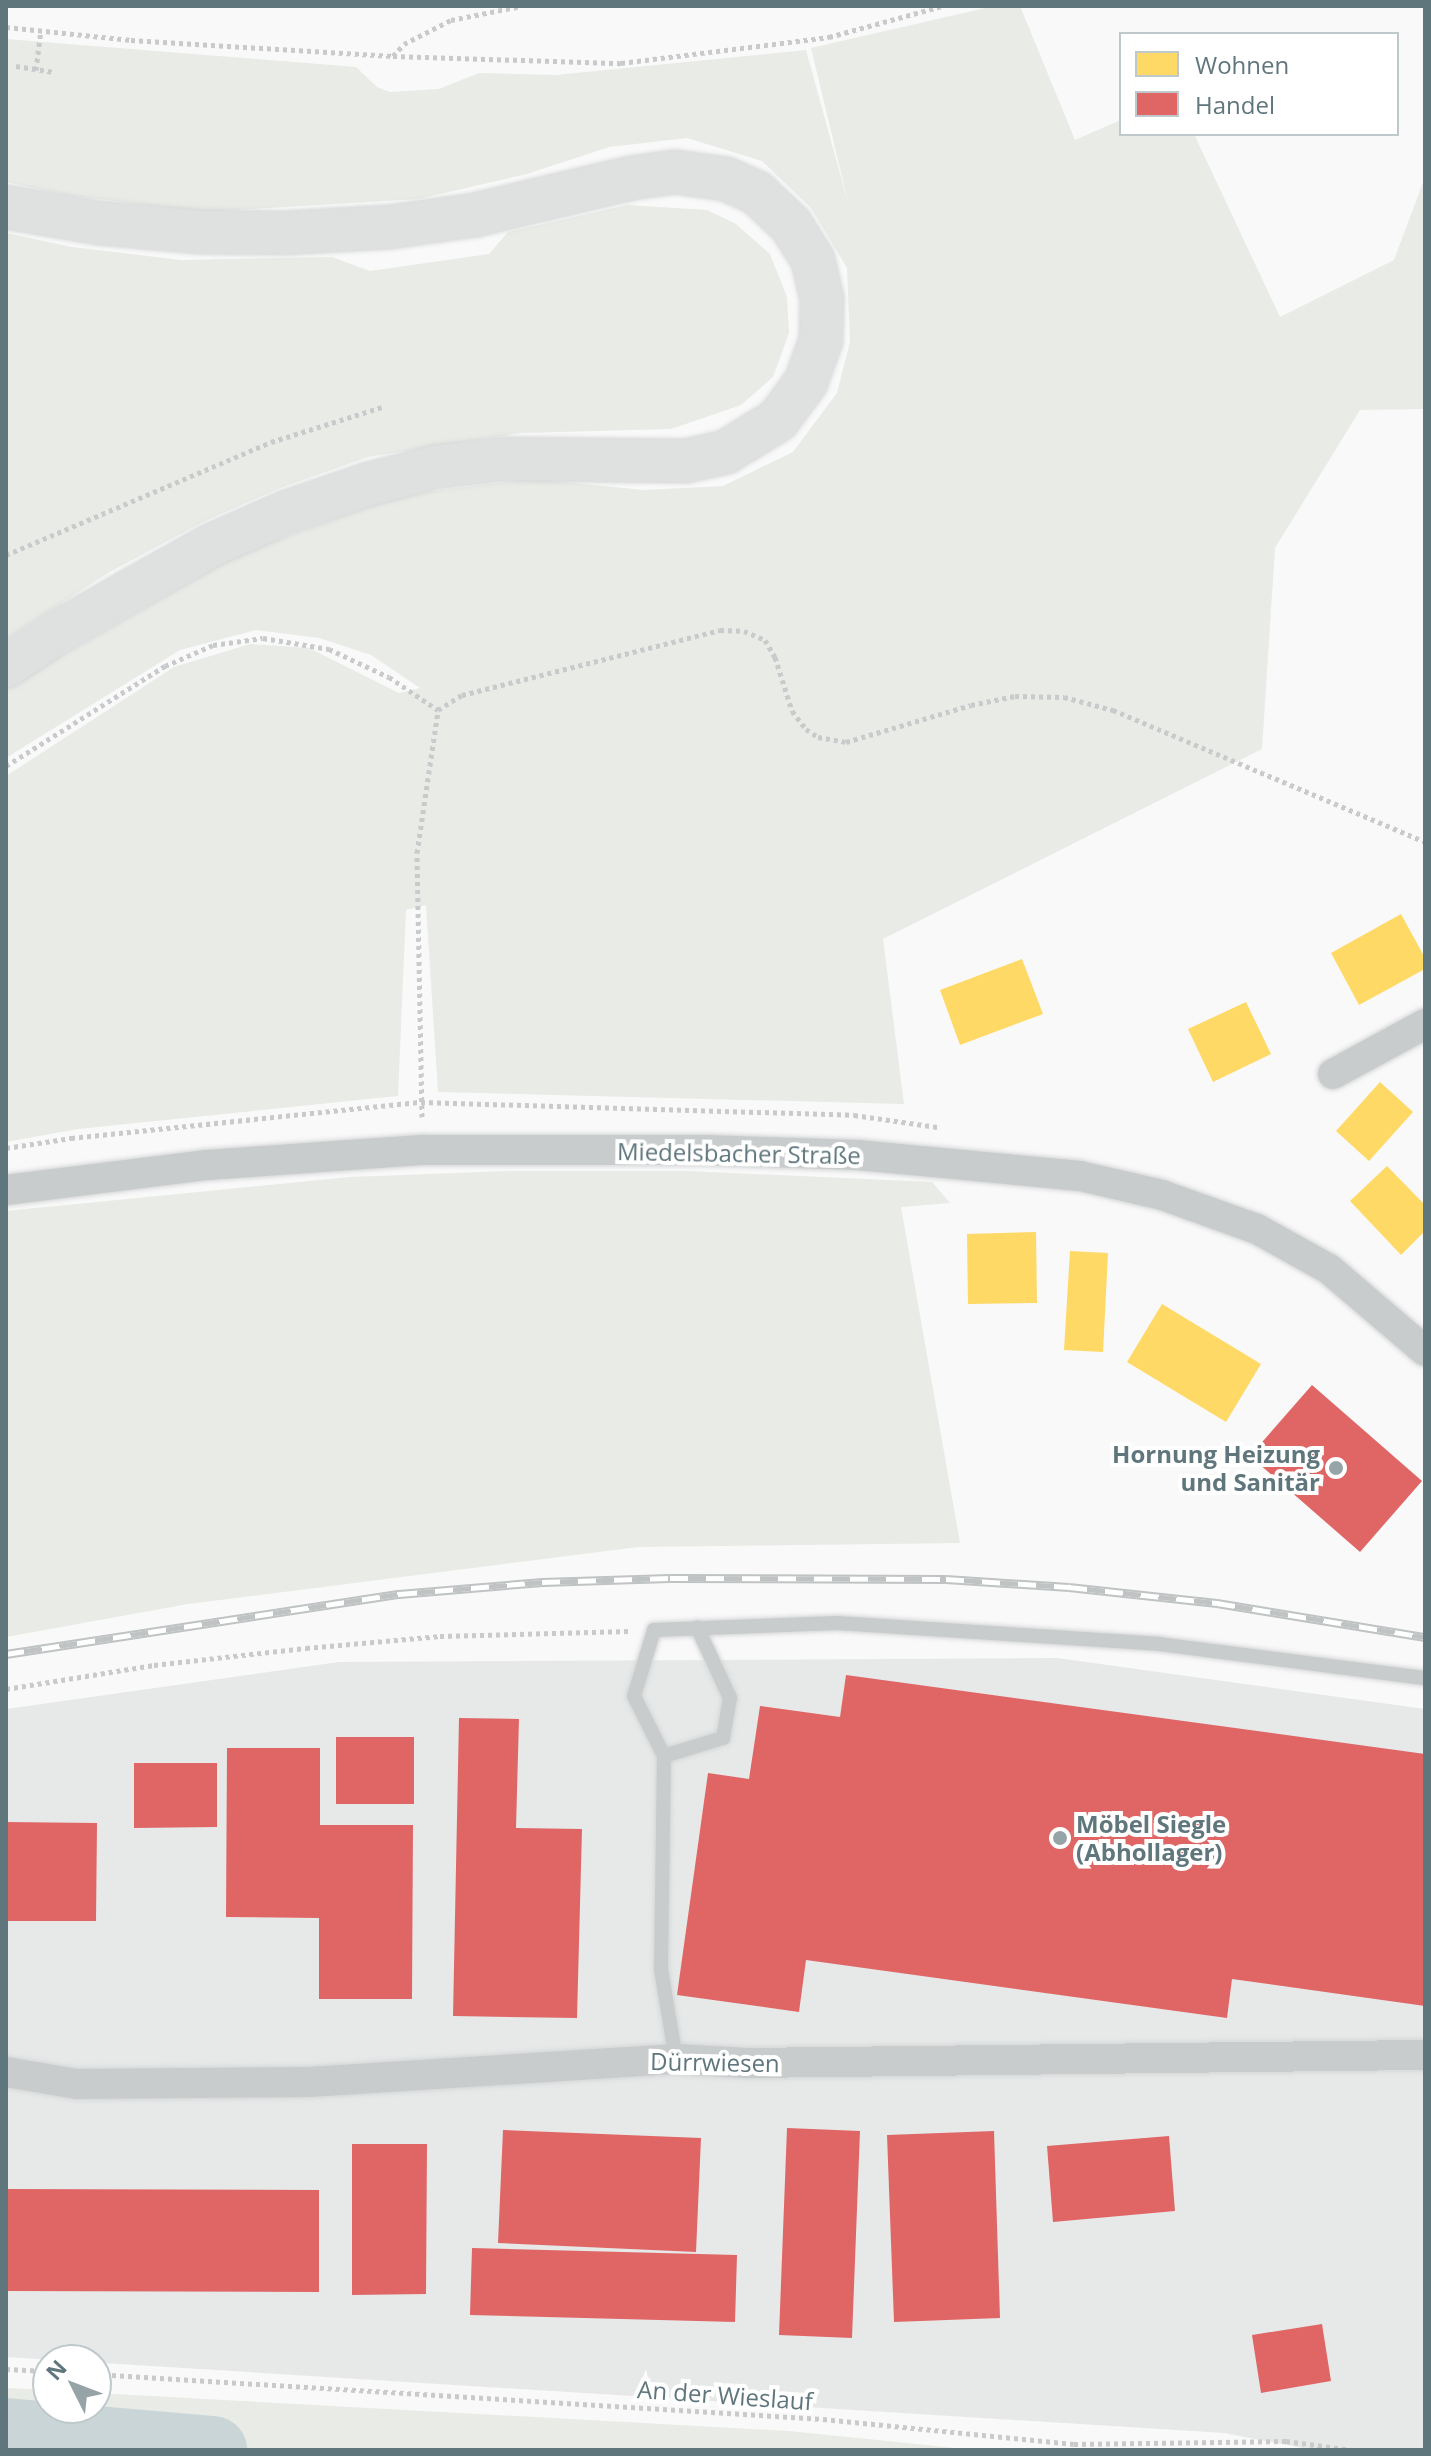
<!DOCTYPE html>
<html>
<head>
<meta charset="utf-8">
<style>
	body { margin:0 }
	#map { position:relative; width:1431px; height:2456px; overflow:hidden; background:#f9f9f9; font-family:"Open Sans",sans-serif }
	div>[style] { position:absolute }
	.built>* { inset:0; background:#e7e9e9 }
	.green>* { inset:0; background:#e8ebe6 }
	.homes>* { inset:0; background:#ffd966 }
	.shops>* { inset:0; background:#e06666 }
	.river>* { height:68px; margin:-34px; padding:0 34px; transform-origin:34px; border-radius:34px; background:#cad5d7 }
	.path>* { height:5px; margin-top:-2.5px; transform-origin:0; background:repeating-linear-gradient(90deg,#c9cacb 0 4px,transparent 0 8px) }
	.roads { filter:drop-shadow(0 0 2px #d5d6d7) drop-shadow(0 0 2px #d5d6d7) }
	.service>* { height:14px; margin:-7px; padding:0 7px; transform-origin:7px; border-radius:7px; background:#c9cccd }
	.minor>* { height:30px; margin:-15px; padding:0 15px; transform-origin:15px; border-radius:15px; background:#c9cccd }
	.secondary>* { height:42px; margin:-21px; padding:0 21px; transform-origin:21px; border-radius:21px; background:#dfe0e0 }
	.rail>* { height:9px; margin-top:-4.5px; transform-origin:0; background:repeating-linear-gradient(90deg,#fff 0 18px,#c0c3c3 0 36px); box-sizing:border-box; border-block:2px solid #c0c3c3 }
	.dots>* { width:22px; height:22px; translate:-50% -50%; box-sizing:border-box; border:4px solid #fff; border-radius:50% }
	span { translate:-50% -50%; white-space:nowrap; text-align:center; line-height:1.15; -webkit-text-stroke:8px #fff; paint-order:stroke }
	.street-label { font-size:24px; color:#60767d }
	.poi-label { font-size:24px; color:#60767d; font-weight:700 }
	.right { translate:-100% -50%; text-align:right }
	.left { translate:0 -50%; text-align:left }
	.frame { position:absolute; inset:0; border:8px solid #60767d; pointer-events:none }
	.legend { position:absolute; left:1119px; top:32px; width:280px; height:104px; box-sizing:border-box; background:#fff; border:2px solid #bfc8cb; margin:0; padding:10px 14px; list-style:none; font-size:24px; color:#60767d }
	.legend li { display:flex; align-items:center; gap:16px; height:40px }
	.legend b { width:40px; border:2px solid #bfc8cb }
	.north { position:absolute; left:32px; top:2344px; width:80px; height:80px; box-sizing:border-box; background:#fff; border:2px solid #bfc8cb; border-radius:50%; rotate:312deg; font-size:22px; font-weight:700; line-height:32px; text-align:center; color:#60767d }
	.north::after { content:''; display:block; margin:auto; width:28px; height:36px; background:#96a4a8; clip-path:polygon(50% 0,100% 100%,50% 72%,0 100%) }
</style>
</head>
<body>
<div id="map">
	<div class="built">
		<div style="clip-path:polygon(1057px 1658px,1425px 1709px,1425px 2450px,1313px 2450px,1224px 2433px,6px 2357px,6px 1709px,339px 1662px)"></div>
	</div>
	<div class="green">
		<div style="clip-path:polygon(994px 6px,1020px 6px,1075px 140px,1121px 120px,1121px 134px,1194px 134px,1280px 317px,1394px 260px,1425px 177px,1425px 409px,1360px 410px,1275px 548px,1262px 749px,883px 939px,904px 1104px,438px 1092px,426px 905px,406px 910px,398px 1096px,78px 1129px,6px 1142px,6px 776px,174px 667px,250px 644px,309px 648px,399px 693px,420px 688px,371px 655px,319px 638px,256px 630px,180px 650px,6px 758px,6px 687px,239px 554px,399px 495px,531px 479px,644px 490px,723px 486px,793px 452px,837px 393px,850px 342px,847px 268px,811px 208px,762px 161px,687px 138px,609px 147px,527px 174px,418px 199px,202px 212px,67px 195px,6px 182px,6px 39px,356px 67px,377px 87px,390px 92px,439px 89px,479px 73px,556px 75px,806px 50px,849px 206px,811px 48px)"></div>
		<div style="clip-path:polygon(627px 205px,707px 210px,736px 224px,770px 254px,787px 297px,789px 333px,773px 377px,741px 405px,671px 429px,521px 433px,368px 457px,280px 488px,203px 522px,108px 573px,6px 639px,6px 233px,72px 247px,181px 260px,332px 257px,370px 271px,489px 254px,508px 232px)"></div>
		<div style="clip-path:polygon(508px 1171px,687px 1171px,932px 1182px,950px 1203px,901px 1207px,960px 1543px,638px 1547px,188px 1604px,6px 1637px,6px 1211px,350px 1177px)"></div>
		<div style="clip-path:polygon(6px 2388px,48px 2390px,48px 2408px,96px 2408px,96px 2393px,789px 2431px,975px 2450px,6px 2450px)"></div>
	</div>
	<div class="homes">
		<div style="clip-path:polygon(1401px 914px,1425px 958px,1425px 969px,1359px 1005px,1331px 953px)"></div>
		<div style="clip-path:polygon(1022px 959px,1043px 1014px,960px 1045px,940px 990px)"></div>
		<div style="clip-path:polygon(1246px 1002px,1271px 1054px,1213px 1082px,1188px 1029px)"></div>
		<div style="clip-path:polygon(1380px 1082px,1413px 1112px,1369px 1161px,1336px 1131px)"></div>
		<div style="clip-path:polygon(1387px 1166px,1425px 1205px,1425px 1231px,1401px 1255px,1350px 1201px)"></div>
		<div style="clip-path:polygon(1036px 1232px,1037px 1303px,968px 1304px,967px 1234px)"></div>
		<div style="clip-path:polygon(1070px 1251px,1108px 1253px,1103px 1352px,1064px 1350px)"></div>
		<div style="clip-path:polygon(1162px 1304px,1261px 1364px,1226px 1422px,1127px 1362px)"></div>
	</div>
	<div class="shops">
		<div style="clip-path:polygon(1312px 1385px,1422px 1481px,1360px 1552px,1250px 1456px)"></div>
		<div style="clip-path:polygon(846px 1675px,1425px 1754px,1425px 2006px,1232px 1979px,1227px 2018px,806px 1960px,799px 2012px,677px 1995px,708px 1773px,749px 1779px,760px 1706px,840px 1717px)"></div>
		<div style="clip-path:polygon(459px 1718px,519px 1719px,516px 1828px,582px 1829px,577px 2018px,453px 2016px)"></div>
		<div style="clip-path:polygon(336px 1737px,414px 1737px,414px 1804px,336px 1804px)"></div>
		<div style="clip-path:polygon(227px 1748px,320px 1748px,320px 1825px,413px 1825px,412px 1999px,319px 1999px,319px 1918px,226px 1917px)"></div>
		<div style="clip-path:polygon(134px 1763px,217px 1763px,217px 1827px,134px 1828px)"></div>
		<div style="clip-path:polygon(6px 1822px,97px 1823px,96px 1921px,6px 1921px)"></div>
		<div style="clip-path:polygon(787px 2128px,860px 2131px,852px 2338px,779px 2335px)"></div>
		<div style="clip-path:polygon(503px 2130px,701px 2138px,696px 2252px,498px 2243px)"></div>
		<div style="clip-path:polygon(994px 2131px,1000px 2318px,894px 2322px,887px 2135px)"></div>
		<div style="clip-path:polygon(1169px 2136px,1175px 2211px,1053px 2222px,1047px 2146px)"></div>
		<div style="clip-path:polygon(352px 2144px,427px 2144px,426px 2294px,352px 2295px)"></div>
		<div style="clip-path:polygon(6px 2189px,319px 2190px,319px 2292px,6px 2291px)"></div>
		<div style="clip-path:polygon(472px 2248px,737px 2255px,735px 2322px,470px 2315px)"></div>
		<div style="clip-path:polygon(1322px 2324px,1331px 2381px,1261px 2393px,1252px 2335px)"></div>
	</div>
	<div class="river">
		<div style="left:6px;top:2432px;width:208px;rotate:5deg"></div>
	</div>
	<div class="path">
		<div style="left:6px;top:27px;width:126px;rotate:5.9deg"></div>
		<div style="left:131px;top:40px;width:262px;rotate:3.5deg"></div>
		<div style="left:393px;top:56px;width:228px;rotate:1.8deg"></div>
		<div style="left:621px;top:63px;width:210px;rotate:-7.1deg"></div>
		<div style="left:829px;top:37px;width:117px;rotate:-15.3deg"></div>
		<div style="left:393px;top:56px;width:16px;rotate:-47deg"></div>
		<div style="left:404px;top:44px;width:53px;rotate:-27.1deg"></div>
		<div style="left:451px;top:20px;width:72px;rotate:-11.2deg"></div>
		<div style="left:16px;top:66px;width:38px;rotate:9deg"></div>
		<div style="left:36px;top:70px;width:39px;rotate:-83deg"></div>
		<div style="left:6px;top:555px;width:288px;rotate:-23.1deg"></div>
		<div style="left:271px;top:442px;width:116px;rotate:-17.5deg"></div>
		<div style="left:438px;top:710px;width:28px;rotate:-32deg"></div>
		<div style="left:462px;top:695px;width:266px;rotate:-14.1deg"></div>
		<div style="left:720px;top:630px;width:24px;rotate:2deg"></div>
		<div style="left:744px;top:631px;width:23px;rotate:23deg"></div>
		<div style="left:765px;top:640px;width:20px;rotate:60deg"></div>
		<div style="left:775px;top:657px;width:57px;rotate:72.5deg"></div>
		<div style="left:792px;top:711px;width:23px;rotate:52deg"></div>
		<div style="left:806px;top:729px;width:14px;rotate:34deg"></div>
		<div style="left:818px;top:737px;width:28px;rotate:10deg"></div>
		<div style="left:846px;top:742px;width:130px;rotate:-16.5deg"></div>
		<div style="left:971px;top:705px;width:45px;rotate:-11.6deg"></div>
		<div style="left:1015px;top:696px;width:49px;rotate:1.2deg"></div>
		<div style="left:1064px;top:697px;width:51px;rotate:14.9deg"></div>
		<div style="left:1113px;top:710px;width:339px;rotate:22.9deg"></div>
		<div style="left:6px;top:766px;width:188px;rotate:-32.2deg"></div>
		<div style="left:165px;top:666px;width:52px;rotate:-23.6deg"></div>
		<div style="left:213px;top:645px;width:50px;rotate:-8deg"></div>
		<div style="left:263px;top:638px;width:67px;rotate:9.5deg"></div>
		<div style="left:329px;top:649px;width:66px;rotate:25deg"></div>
		<div style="left:389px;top:677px;width:59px;rotate:34deg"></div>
		<div style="left:422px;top:1117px;width:264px;rotate:-91.1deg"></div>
		<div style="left:417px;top:853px;width:145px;rotate:-81.6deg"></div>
		<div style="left:6px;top:1148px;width:66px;rotate:-8.7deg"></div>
		<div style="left:71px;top:1138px;width:352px;rotate:-5.9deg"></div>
		<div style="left:421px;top:1102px;width:433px;rotate:1.7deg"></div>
		<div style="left:854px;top:1115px;width:84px;rotate:8.2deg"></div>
		<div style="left:6px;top:1689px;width:150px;rotate:-9.2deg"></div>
		<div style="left:154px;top:1665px;width:153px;rotate:-6.4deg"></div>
		<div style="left:306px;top:1648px;width:135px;rotate:-5.1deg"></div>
		<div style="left:440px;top:1636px;width:189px;rotate:-1.5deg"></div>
		<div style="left:6px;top:2369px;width:42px;rotate:2.7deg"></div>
		<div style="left:96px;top:2374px;width:728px;rotate:3.54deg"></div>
		<div style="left:823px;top:2419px;width:252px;rotate:5.7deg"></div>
		<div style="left:1074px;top:2444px;width:212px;rotate:-0.8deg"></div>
		<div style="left:1286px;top:2441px;width:66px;rotate:7.9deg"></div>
	</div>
	<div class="roads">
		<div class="service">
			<div style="left:664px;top:1756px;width:62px;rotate:-17deg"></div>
			<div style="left:723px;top:1738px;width:41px;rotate:-80.1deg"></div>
			<div style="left:730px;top:1698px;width:78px;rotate:-114.9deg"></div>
			<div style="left:676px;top:2059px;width:91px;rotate:-99.5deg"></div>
			<div style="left:661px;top:1969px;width:213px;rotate:-89.2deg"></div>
			<div style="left:664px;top:1756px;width:67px;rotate:-116.6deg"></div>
			<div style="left:634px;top:1696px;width:69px;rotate:-73.1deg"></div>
			<div style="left:654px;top:1630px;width:183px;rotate:-2.2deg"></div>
			<div style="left:837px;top:1623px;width:323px;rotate:3.7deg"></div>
			<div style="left:1159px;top:1644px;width:268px;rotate:7.3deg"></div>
		</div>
		<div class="minor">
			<div style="left:1333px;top:1074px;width:105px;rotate:-28.5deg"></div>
			<div style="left:6px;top:1190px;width:203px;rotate:-7.1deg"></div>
			<div style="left:207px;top:1165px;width:218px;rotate:-4deg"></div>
			<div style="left:424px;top:1150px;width:281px"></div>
			<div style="left:705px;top:1150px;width:153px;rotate:1.9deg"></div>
			<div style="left:858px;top:1155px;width:223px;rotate:5.4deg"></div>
			<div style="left:1080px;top:1176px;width:84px;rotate:13deg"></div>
			<div style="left:1162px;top:1195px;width:101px;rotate:19.7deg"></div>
			<div style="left:1257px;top:1229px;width:82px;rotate:29.1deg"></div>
			<div style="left:1329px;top:1269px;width:126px;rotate:40.5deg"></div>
			<div style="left:6px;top:2072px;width:72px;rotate:9.6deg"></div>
			<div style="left:77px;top:2084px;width:232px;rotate:-0.5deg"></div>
			<div style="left:309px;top:2082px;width:368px;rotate:-3.6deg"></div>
			<div style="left:676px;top:2059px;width:70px;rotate:3.3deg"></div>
			<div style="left:746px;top:2063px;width:679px;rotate:-0.68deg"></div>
		</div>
		<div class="secondary">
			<div style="left:6px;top:207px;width:95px;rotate:9.7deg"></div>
			<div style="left:100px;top:223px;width:101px;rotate:5.1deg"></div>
			<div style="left:201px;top:232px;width:84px;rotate:0.7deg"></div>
			<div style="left:285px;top:233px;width:104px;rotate:-3.3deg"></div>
			<div style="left:389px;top:227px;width:87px;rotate:-7.9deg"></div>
			<div style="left:475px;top:215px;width:160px;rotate:-13.3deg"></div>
			<div style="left:631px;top:178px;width:44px;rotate:-7.8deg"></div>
			<div style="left:675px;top:172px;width:51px;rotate:7.8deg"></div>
			<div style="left:726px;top:179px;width:34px;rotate:24deg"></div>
			<div style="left:757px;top:193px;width:47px;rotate:43.3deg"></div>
			<div style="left:791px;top:225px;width:41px;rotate:57.8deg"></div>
			<div style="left:813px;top:260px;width:39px;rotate:77deg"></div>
			<div style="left:822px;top:298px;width:42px;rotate:91.4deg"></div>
			<div style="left:821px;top:340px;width:45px;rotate:109.7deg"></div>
			<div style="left:806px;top:382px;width:47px;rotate:126.4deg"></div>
			<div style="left:778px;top:420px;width:61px;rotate:148.4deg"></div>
			<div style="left:726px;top:452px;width:41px;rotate:167.3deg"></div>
			<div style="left:686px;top:461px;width:182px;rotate:-179.4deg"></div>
			<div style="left:504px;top:459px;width:69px;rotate:173.4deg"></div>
			<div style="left:435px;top:467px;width:71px;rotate:165.4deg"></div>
			<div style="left:366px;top:485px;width:83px;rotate:161.1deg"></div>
			<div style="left:287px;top:512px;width:84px;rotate:156.2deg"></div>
			<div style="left:210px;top:546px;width:171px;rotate:150.6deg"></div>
			<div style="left:61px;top:630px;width:66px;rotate:146.8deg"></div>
		</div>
	</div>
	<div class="rail">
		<div style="left:6px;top:1654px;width:398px;rotate:-8.7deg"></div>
		<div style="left:399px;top:1594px;width:144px;rotate:-4.8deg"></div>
		<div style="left:542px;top:1582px;width:128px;rotate:-1.8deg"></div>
		<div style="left:670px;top:1578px;width:276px;rotate:0.2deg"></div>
		<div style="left:946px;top:1579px;width:123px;rotate:3.7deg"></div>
		<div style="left:1069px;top:1587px;width:149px;rotate:6.2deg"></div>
		<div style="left:1217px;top:1603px;width:211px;rotate:9.3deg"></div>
	</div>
	<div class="dots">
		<div style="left:1336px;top:1468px;background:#96a4a8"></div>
		<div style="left:1060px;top:1838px;background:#96a4a8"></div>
	</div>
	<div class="street-label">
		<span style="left:739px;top:1153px;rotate:1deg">Miedelsbacher Straße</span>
		<span style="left:715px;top:2062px;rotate:1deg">Dürrwiesen</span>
		<span style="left:725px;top:2395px;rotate:4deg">An der Wieslauf</span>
	</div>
	<div class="poi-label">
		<span class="right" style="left:1320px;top:1468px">Hornung Heizung<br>und Sanitär</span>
		<span class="left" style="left:1076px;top:1838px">Möbel Siegle<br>(Abhollager)</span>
	</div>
	<div class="frame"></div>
	<ul class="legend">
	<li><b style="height:22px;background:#ffd966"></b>Wohnen</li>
	<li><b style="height:22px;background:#e06666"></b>Handel</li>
	</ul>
	<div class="north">N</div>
</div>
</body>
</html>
